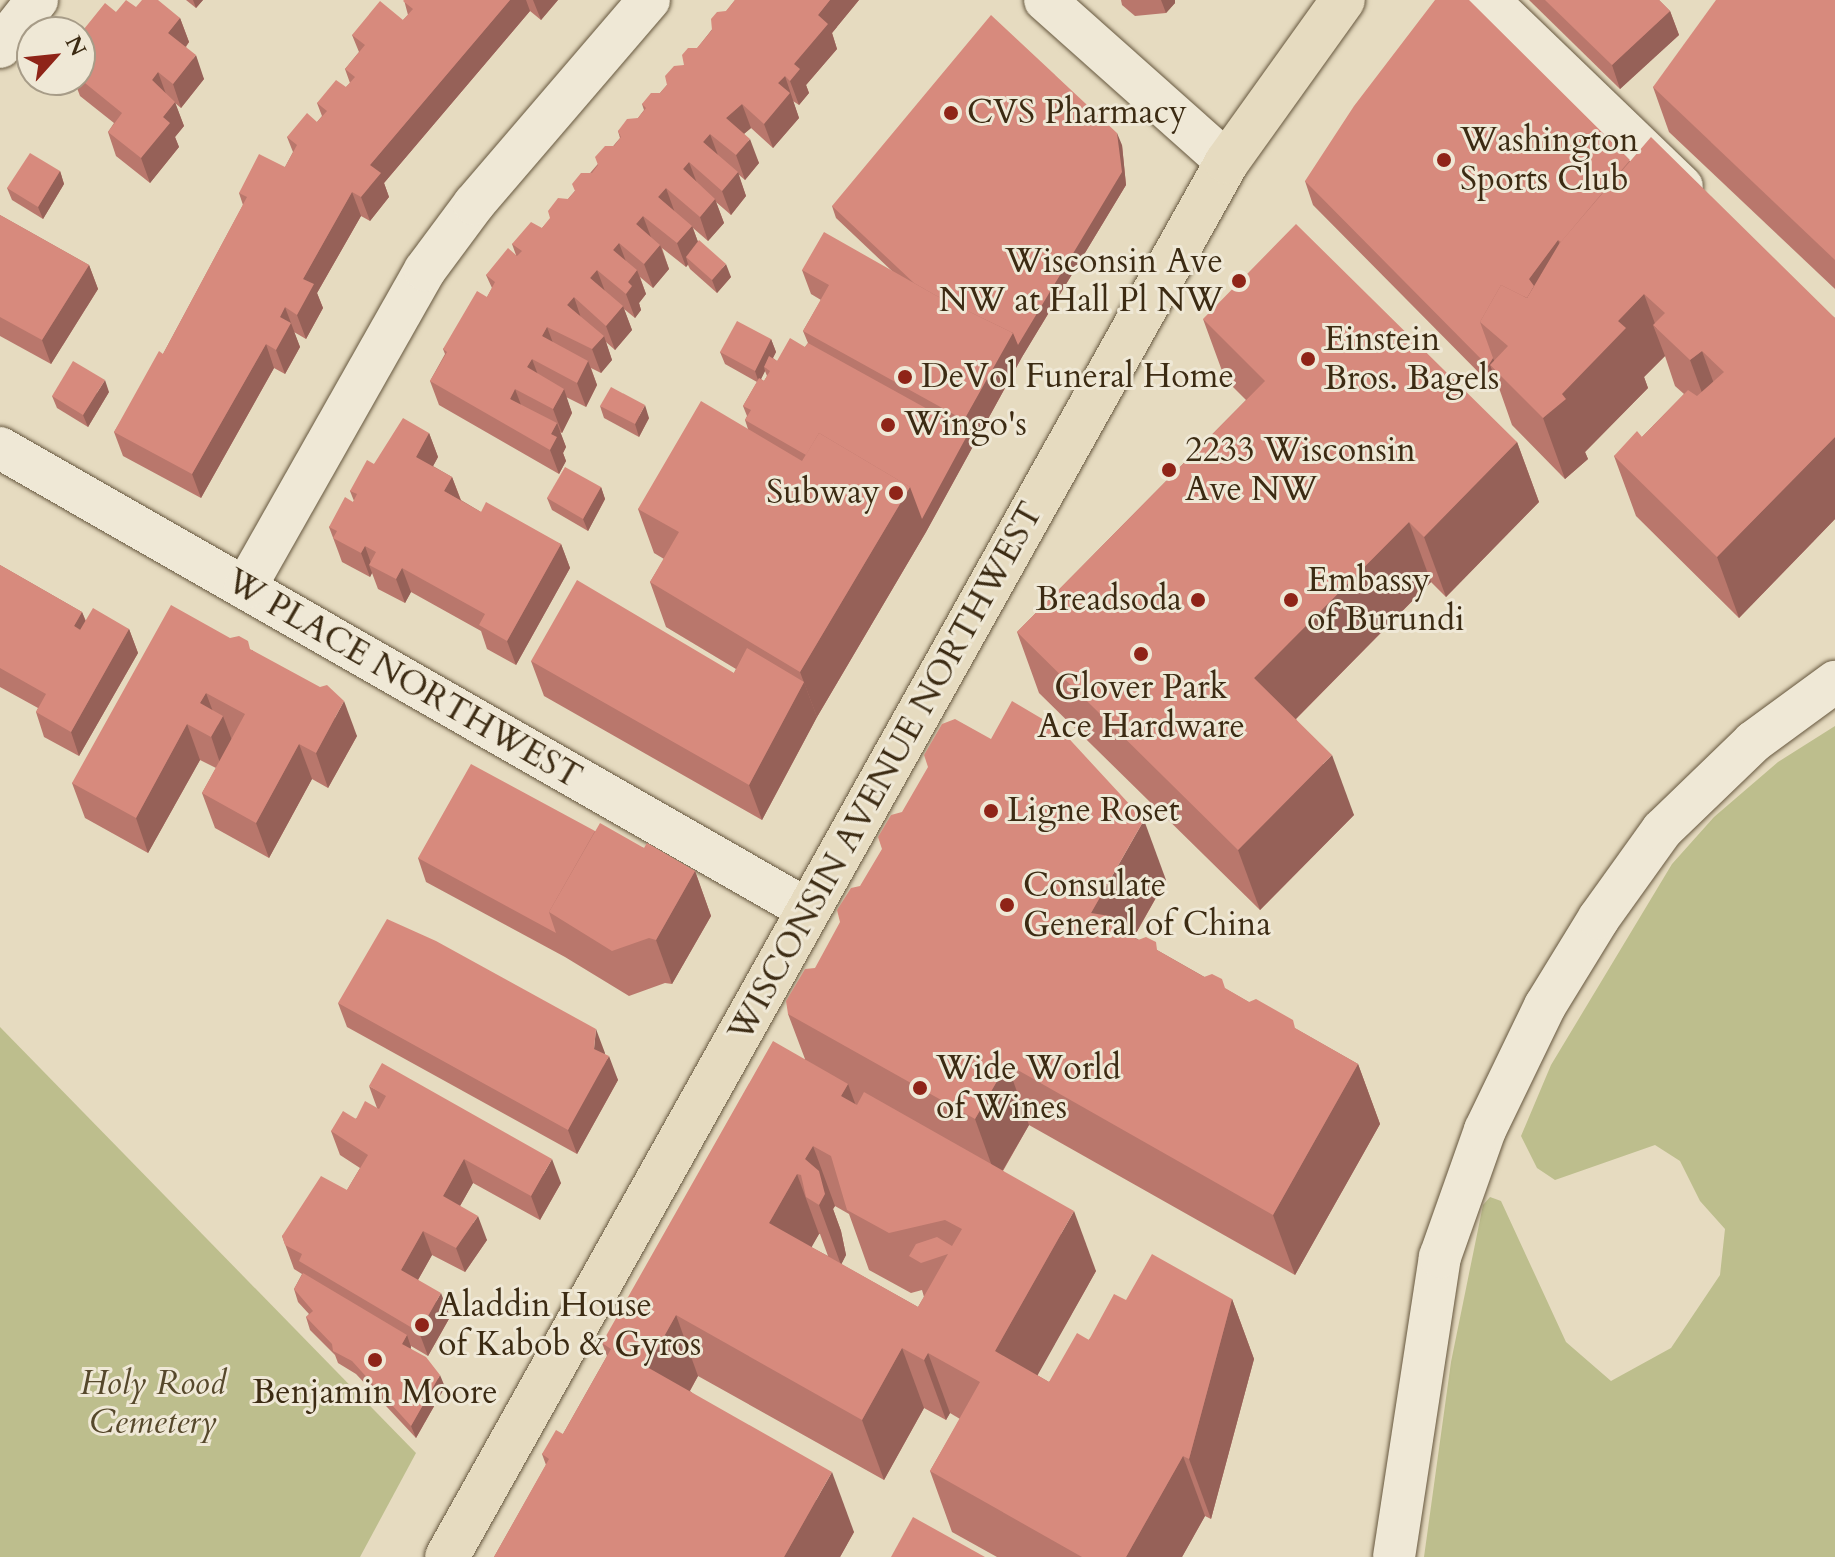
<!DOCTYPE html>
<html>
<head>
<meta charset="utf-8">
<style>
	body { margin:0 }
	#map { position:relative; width:1835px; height:1557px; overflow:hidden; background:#e6dbc0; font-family:Cardo,serif }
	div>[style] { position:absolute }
	.green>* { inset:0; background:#bdbe8d }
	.roads { filter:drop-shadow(0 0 2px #66573e) drop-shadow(0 0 2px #66573e) }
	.street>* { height:42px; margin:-21px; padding:0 21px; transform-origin:21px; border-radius:21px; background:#efe8d6 }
	.primary>* { height:44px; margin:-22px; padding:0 22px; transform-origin:22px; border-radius:22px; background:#e6dbc0 }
	.wall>* { inset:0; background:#b9776c }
	.shaded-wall>* { inset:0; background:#966158 }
	.building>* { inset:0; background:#d78a7d }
	.dots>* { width:22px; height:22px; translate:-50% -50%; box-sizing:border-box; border:4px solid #efe8d6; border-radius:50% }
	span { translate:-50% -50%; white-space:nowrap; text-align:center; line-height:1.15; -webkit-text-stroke:6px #efe8d6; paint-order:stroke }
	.poi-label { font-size:34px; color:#3c2b13 }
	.left { translate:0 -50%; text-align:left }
	.right { translate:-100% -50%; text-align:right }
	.street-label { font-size:34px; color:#3c2b13 }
	.park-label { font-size:34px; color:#56482b; font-style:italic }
	.north { position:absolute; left:16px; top:16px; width:80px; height:80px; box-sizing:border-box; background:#efe8d6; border:2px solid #a79c88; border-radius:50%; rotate:63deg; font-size:22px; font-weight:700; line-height:32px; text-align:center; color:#3c2b13 }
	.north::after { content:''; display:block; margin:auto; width:28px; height:36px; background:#8f2418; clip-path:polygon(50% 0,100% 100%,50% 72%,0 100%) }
</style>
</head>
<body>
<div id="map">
	<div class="green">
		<div style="clip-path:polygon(1835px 726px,1835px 1557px,1424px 1557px,1451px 1362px,1483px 1205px,1490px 1197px,1501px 1201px,1566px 1342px,1611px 1381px,1671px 1348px,1720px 1275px,1725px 1229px,1700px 1201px,1680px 1161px,1655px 1145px,1555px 1180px,1537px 1168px,1521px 1136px,1551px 1065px,1672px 864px,1714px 817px,1778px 762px)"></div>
		<div style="clip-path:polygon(0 1027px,416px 1453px,360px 1557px,0 1557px)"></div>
	</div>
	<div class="roads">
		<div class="street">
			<div style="left:1045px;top:0;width:244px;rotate:41.7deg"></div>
			<div style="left:1488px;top:0;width:269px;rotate:43.9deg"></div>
			<div style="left:0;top:47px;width:60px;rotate:-51.8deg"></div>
			<div style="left:0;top:448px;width:931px;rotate:29.76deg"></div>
			<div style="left:245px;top:588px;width:365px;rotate:-60.5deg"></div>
			<div style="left:425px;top:270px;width:82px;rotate:-53.4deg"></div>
			<div style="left:474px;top:204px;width:269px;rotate:-49.4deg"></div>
			<div style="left:1394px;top:1557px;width:304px;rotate:-81.3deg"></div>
			<div style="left:1440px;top:1257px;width:135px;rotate:-70.5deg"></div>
			<div style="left:1485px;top:1130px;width:138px;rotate:-64.2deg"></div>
			<div style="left:1545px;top:1006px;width:103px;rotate:-58.5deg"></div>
			<div style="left:1599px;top:918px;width:108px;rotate:-54.4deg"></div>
			<div style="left:1662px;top:830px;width:127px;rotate:-44deg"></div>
			<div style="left:1753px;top:742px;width:102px;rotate:-36.2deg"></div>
		</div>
		<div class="primary">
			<div style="left:447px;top:1557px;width:1598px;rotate:-60.79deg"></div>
			<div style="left:1227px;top:162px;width:199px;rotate:-54.4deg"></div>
		</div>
	</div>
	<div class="wall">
		<div style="clip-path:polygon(186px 0,203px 0,196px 8px)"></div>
		<div style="clip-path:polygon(404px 0,558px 0,541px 20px,530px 11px,384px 183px,389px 197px,370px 221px,361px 216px,317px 293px,323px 308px,306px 339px,294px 332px,300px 347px,285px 374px,274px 368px,201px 498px,123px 456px,114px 432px,163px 354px,243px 205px,239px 193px,285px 167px,293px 152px,287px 137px,317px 122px,322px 116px,317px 103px,346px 87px,350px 83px,345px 69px,359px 52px,352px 35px,403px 20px,408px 15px)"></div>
		<div style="clip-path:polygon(735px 0,859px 0,832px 33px,837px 49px,806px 85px,809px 93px,799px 105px,793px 101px,799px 118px,773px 148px,751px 128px,744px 134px,759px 163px,745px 180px,738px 174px,746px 196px,731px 215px,716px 202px,724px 223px,708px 241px,693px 228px,698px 242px,731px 277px,717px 293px,690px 269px,688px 265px,686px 267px,662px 248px,669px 269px,653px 288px,640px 277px,646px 294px,639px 303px,641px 310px,635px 318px,624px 309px,632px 330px,615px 350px,606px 342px,612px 360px,601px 373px,591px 368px,597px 385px,586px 407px,566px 397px,572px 413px,562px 433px,560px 432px,566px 447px,563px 453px,566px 461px,559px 474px,439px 405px,430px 381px,445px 354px,443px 349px,487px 297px,492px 288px,486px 275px,516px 255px,512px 244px,542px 228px,568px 199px,620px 138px,618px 131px,638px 118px,644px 110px,642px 104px,660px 93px,684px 65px)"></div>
		<div style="clip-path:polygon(1121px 0,1175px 0,1175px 3px,1166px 13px,1135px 16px,1122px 5px)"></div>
		<div style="clip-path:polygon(1529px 0,1659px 0,1670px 11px,1679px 35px,1620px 89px)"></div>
		<div style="clip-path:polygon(1835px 0,1835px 289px,1669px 132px,1653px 87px)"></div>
		<div style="clip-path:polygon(136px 7px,180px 18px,189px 42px,186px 47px,204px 79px,181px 108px,175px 103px,184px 126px,175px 137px,179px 147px,150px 183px,116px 156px,108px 132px,114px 123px,80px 96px,74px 80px,80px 80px,80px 34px,116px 12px)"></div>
		<div style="clip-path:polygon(evenodd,1122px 145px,1126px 185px,1022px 357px,926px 532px,817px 717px,762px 820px,544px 696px,531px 661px,734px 673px,736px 669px,666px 627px,650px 582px,664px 559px,654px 553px,638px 509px,748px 429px,745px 420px,747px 416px,743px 406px,757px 382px,725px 364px,720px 352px,771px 339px,776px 352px,773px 358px,777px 361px,805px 347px,808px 343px,803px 331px,821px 300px,811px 294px,802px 270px,892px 271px,836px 218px,832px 206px,1122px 145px,765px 371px,767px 376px,764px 381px,761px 379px,765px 371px)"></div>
		<div style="clip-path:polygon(1630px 161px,1835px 318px,1835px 519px,1739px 618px,1636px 516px,1614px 456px,1642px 437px,1684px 394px,1675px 386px,1665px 356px,1644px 377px,1648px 388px,1585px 452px,1588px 459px,1565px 479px,1512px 425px,1499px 388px,1497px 391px,1313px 205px,1305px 181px)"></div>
		<div style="clip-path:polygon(60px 171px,64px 184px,43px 219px,12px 200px,7px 188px)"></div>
		<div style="clip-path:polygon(0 215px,89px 265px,98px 289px,51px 364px,0 336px)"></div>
		<div style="clip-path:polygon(1203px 319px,1517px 442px,1539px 502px,1446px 597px,1431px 582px,1296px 719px,1354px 815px,1260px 910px,1039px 693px,1017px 632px,1246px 400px,1225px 379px)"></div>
		<div style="clip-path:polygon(109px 392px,88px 427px,57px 408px,52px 396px)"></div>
		<div style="clip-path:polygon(600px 406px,649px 418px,639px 437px,604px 418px)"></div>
		<div style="clip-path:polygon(429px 433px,438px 457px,433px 466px,452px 477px,461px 500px,481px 512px,561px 544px,570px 568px,516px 665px,487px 649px,481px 631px,411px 592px,405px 603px,378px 589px,372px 573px,370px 577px,342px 562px,338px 551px,329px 527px,354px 501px,350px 491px,374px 464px)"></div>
		<div style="clip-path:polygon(601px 487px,605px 499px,588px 531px,552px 510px,547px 498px)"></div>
		<div style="clip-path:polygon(0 565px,82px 612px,86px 621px,129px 629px,138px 653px,79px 756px,44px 737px,36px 712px,38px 708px,0 687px)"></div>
		<div style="clip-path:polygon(252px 650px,357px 736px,328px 788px,312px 779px,269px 858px,215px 828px,202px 793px,216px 768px,200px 760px,148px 853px,85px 818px,72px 783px)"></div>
		<div style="clip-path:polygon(595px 831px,644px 848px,695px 871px,711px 916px,672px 984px,665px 983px,629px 996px,565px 957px,426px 882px,418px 858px)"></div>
		<div style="clip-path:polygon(evenodd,1166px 880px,1134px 937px,1358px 1064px,1380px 1124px,1295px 1275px,1029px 1125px,1003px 1171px,1096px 1271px,1037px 1375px,1049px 1382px,1126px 1300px,1232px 1299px,1254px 1359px,1211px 1519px,1205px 1516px,1182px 1557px,997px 1557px,952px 1532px,930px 1471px,960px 1419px,950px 1413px,946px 1420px,924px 1408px,884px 1480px,698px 1376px,690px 1391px,854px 1532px,840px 1557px,494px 1557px,546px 1465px,542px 1454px,563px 1434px,607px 1356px,602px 1343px,805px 1059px,788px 1014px,815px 968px,1166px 880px,835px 1206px,849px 1214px,869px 1270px,911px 1293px,922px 1290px,924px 1297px,918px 1307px,841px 1264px,846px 1255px,841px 1231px,833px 1209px,835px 1206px,1166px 880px,819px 1234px,820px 1234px,828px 1256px,811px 1247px,819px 1234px)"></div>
		<div style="clip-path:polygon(338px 1003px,605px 1054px,618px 1080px,577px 1154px,347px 1027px)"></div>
		<div style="clip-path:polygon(369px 1086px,561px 1183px,540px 1220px,473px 1183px,460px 1206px,487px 1240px,465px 1272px,432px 1255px,418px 1280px,450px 1317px,428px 1356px,411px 1346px,411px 1349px,445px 1387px,416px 1438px,356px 1374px,338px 1363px,335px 1355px,310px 1330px,306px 1317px,309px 1314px,298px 1302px,294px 1289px,302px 1274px,294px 1269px,282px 1236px,347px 1190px,360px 1168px,340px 1155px,331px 1131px,377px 1108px)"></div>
	</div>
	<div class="shaded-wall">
		<div style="clip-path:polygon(193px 0,203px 0,196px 8px)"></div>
		<div style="clip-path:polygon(510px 0,526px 0,530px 11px,384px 183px,389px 197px,370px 221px,361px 197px,370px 165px)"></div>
		<div style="clip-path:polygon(533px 0,558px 0,541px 20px)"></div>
		<div style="clip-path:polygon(830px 0,859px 0,832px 33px,837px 49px,806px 85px,809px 93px,799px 105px,790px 81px,794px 64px,818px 15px)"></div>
		<div style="clip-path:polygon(1161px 0,1175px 0,1175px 3px,1166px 13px)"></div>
		<div style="clip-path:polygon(1670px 11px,1679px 35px,1620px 89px,1612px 65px)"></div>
		<div style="clip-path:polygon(180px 18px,189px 42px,177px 57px,168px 33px)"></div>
		<div style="clip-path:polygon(196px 55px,204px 79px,181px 108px,173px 84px)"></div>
		<div style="clip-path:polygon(158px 72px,167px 97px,152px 80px)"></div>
		<div style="clip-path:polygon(785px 76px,799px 118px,773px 148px,764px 124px,778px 83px)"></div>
		<div style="clip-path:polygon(175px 102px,184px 126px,175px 137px,179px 147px,150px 183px,141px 158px,163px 117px)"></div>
		<div style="clip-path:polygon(742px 104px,751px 128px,734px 142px,726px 118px)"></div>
		<div style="clip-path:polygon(1117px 133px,1122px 145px,1126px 185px,1022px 357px,926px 532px,817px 717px,800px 672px,910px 487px,969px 432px,964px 420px)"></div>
		<div style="clip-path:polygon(710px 134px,719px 158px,703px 142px)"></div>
		<div style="clip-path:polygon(750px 139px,759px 163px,745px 180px,736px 155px)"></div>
		<div style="clip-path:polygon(689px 162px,698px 186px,683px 169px)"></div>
		<div style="clip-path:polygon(60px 171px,64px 184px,43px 219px,38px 207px)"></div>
		<div style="clip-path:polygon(738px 172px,746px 196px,731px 215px,722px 191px)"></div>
		<div style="clip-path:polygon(666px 188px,675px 213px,658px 197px)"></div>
		<div style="clip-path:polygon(352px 192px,361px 216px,317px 293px,323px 308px,306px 339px,297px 315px,303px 279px)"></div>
		<div style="clip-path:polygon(715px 199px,724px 223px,708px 241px,700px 217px)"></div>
		<div style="clip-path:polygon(643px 216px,652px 240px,636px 224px)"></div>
		<div style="clip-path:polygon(692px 226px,701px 250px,686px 257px,688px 264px,686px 267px,677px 243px)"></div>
		<div style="clip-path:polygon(1558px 240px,1567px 264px,1508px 346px,1529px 279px)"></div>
		<div style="clip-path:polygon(619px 243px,628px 267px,613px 250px)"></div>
		<div style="clip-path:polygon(660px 245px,669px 269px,653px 288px,644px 264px)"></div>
		<div style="clip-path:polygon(726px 264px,731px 277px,717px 293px,712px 280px)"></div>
		<div style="clip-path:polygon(89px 265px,98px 289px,51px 364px,42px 340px)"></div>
		<div style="clip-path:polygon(597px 270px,606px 294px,590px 278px)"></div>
		<div style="clip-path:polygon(637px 270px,646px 294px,639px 303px,641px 310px,635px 318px,626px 294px,628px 282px)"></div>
		<div style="clip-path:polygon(1644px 294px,1657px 329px,1653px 325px,1665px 356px,1644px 377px,1648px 388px,1585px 452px,1588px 459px,1565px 479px,1543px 418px,1618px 321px)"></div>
		<div style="clip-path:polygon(574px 297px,582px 321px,567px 305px)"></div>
		<div style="clip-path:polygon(623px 306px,632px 330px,615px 350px,606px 326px)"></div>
		<div style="clip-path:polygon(285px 307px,300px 347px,285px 374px,276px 350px,280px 317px)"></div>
		<div style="clip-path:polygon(547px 327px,556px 351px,542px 336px)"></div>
		<div style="clip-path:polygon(604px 336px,612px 360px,601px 373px,592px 349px)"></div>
		<div style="clip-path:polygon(771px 339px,776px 352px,767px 369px,764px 367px,765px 371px,759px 383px,755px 371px)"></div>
		<div style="clip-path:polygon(266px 344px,274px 368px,201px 498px,192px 474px)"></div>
		<div style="clip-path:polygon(1702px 351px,1724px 411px,1712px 420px,1690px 360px)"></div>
		<div style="clip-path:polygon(1493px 358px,1499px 374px,1490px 365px,1499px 388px,1497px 391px,1488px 366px)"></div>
		<div style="clip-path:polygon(532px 359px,541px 383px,527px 367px)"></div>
		<div style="clip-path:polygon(588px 361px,597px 385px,586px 407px,577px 383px)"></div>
		<div style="clip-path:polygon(105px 380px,109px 392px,88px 427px,83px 415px)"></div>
		<div style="clip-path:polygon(515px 389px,524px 413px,510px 399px)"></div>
		<div style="clip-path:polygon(564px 389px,572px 413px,562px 433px,553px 409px)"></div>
		<div style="clip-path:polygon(645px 405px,649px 418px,639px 437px,635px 424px)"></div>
		<div style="clip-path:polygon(557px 423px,566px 447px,563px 453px,566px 461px,559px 474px,550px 450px,551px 434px)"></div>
		<div style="clip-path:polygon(429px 433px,438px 457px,425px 481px,416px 457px)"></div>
		<div style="clip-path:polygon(1835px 437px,1835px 519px,1739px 618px,1717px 557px)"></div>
		<div style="clip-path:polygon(1517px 442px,1539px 502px,1446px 597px,1424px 537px)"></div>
		<div style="clip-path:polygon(452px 477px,461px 501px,444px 491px)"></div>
		<div style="clip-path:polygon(601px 487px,605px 499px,588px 531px,583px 519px)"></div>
		<div style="clip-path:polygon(1409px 522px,1431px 582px,1276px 739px,1254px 678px)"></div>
		<div style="clip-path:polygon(561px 544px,570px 568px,516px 665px,507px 641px)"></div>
		<div style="clip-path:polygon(365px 546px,372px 566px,369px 565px,372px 573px,370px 577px,361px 553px)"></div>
		<div style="clip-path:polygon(402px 568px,411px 592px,405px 603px,396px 579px)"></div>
		<div style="clip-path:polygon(82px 612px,91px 636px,74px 626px)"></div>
		<div style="clip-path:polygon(129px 629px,138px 653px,79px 756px,71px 732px)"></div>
		<div style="clip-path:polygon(804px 682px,817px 717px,762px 820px,749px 785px)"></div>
		<div style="clip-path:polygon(206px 693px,218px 725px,223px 716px,236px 751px,223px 772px,200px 703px)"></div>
		<div style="clip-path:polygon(344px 701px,357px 736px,328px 788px,316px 753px)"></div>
		<div style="clip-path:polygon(187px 724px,200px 760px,148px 853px,136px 818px)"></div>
		<div style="clip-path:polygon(299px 744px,312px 779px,269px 858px,256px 823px)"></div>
		<div style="clip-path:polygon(1332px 755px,1354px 815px,1260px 910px,1238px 850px)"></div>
		<div style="clip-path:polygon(1144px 820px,1166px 880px,1124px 954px,1091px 913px)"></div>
		<div style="clip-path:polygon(695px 871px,711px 916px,672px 984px,656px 940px)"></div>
		<div style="clip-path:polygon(596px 1029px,605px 1053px,603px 1067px,609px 1056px,618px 1080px,577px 1154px,568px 1130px,594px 1049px)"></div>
		<div style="clip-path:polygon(1007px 1064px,1029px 1125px,997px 1180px,975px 1119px)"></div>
		<div style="clip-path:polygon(1358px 1064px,1380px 1124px,1295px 1275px,1273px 1215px)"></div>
		<div style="clip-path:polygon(848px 1084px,870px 1144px,841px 1096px)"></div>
		<div style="clip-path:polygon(813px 1146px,835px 1206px,833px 1209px,841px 1231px,846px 1255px,841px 1265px,819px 1205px,805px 1159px)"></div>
		<div style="clip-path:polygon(464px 1159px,473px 1183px,452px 1220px,443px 1196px)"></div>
		<div style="clip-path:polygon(552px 1159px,561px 1183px,540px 1220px,531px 1196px)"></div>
		<div style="clip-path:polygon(797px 1174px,819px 1234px,791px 1284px,769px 1223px)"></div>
		<div style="clip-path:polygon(1074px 1211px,1096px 1271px,1017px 1412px,995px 1351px)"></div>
		<div style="clip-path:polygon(478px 1216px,487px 1240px,465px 1272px,456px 1248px)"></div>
		<div style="clip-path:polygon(423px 1231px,432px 1255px,410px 1294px,401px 1270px)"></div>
		<div style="clip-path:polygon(441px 1293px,450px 1317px,428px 1356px,419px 1332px)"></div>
		<div style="clip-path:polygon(1232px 1299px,1254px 1359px,1211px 1519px,1189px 1459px)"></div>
		<div style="clip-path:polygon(676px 1315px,698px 1376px,669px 1428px,647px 1367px)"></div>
		<div style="clip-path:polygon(407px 1335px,411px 1347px,406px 1356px,402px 1344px)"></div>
		<div style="clip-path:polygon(902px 1348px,924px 1408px,884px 1480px,862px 1420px)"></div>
		<div style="clip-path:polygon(928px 1353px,950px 1413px,946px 1420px,924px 1360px)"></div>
		<div style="clip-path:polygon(440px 1375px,445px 1387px,416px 1438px,411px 1426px)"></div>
		<div style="clip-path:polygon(1183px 1456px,1205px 1516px,1182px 1557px,1126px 1557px)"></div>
		<div style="clip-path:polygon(832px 1472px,854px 1532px,840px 1557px,784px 1557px)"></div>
	</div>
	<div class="building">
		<div style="clip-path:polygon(126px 0,136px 7px,142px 0,158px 0,180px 18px,168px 33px,196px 55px,173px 84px,158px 72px,152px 80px,175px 102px,163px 117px,170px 123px,141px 158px,108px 132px,122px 113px,80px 79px,80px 34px,105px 3px,116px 12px)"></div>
		<div style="clip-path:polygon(404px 0,510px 0,370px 165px,381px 173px,361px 197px,352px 192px,303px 279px,314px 284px,297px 315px,285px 307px,280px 317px,291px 323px,276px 350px,266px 344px,192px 474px,114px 432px,159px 351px,163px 354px,247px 197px,239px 193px,259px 154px,285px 167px,297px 145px,287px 137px,307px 113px,317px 122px,327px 111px,317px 103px,336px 80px,346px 87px,355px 77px,345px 69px,365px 45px,352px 35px,380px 1px,403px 20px,413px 9px,403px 1px)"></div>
		<div style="clip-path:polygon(735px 0,830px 0,818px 15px,828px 24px,794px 64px,800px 69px,790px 81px,785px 76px,778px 83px,790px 93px,764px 124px,742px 104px,726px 118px,750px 139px,736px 155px,710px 134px,703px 142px,738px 172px,722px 191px,689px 162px,683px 169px,715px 199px,700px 217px,666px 188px,658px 197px,692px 226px,677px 243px,643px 216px,636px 224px,660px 245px,644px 264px,619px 243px,613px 250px,637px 270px,628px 282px,632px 286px,626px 294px,597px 270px,590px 278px,623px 306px,606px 326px,574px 297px,567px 305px,604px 336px,592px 349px,547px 327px,542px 336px,588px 361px,577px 383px,532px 359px,527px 367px,564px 389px,553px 409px,515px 389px,510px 399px,557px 423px,551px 434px,557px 437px,550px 450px,430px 381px,447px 352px,443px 349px,477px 291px,487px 297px,495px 282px,486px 275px,508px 248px,517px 256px,522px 251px,512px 244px,531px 222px,542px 228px,550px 218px,548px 211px,558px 198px,568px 199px,575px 191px,572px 184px,581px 173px,592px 173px,598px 165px,595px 157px,605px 146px,614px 146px,621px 137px,618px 131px,627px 119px,638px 118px,646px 108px,642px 104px,651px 93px,660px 93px,667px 85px,665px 76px,674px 66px,684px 65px,682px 55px,688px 48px,697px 48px,712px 30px,711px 19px,717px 12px,726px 11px)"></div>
		<div style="clip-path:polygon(1435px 0,1469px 0,1630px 160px,1561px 242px,1558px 240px,1529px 279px,1534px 286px,1527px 298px,1501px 285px,1480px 322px,1493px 358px,1488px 366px,1305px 181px,1354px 106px)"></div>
		<div style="clip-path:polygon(1545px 0,1659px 0,1670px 11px,1612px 65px)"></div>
		<div style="clip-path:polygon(1716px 0,1835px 0,1835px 260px,1653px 87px)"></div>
		<div style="clip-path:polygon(991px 15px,1117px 133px,1122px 172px,1018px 345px,1013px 333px,935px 295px,914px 283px,832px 206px)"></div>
		<div style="clip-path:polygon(1651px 137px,1835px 318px,1835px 437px,1717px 557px,1614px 456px,1637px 431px,1642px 437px,1688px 390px,1697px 396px,1724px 372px,1702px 351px,1690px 360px,1653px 325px,1665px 313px,1644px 294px,1618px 321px,1626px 328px,1562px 394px,1566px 399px,1543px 418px,1490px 365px,1508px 346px,1480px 322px,1501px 285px,1527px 298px,1559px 244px)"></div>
		<div style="clip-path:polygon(30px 153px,60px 171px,38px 207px,7px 188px)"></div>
		<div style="clip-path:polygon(0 215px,89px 265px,42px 340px,0 317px)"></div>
		<div style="clip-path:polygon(1296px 224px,1517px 442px,1424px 537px,1409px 522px,1254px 678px,1332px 755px,1238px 850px,1017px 632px,1265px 381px,1203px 319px)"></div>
		<div style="clip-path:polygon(824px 232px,935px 295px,1013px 333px,964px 420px,803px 331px,829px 285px,802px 270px)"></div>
		<div style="clip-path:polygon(699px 240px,726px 264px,712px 280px,686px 257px)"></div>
		<div style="clip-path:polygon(737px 321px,771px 339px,755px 371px,720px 352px)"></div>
		<div style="clip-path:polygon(790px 338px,805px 347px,808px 343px,969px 432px,922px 519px,910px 487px,819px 433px,806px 455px,745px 420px,751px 410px,743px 406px,759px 378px,764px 381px,770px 371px,764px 367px,769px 356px,777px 361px)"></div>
		<div style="clip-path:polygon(73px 361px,105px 380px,83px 415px,52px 396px)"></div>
		<div style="clip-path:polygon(611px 387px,645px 405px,635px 424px,600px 406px)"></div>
		<div style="clip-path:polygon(701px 401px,802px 461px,819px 433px,910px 487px,800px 672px,650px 582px,679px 532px,638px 509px)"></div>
		<div style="clip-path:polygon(403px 418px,429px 433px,416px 457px,452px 477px,444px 491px,481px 512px,486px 502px,561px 544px,507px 641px,479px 625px,485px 614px,402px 568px,396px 579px,369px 565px,376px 552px,365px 546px,361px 553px,333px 538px,337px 531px,329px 527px,345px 497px,353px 502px,357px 494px,350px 491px,367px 460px,374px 464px)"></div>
		<div style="clip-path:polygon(565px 467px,601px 487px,583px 519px,547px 498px)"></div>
		<div style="clip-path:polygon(0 565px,82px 612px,74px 626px,80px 630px,93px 608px,129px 629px,71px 732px,36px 712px,46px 694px,0 668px)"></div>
		<div style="clip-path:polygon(577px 580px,734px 673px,747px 648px,804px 682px,749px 785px,531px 661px)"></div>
		<div style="clip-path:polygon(171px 605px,230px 638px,239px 636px,248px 641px,250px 649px,320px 687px,327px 685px,344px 701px,316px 753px,299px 744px,256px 823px,202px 793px,245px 714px,206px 693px,200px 703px,223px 716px,211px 737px,187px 724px,136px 818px,72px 783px)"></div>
		<div style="clip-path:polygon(1012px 701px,1061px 730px,1144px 820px,1091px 913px,1110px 916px,1112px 924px,1138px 940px,1146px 937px,1156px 942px,1157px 950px,1204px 977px,1212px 974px,1222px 979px,1225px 988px,1249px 1002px,1256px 999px,1293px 1020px,1295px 1028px,1358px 1064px,1273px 1215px,1007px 1064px,975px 1119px,788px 1014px,786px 1001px,805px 969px,815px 968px,840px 922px,837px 910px,851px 888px,860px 886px,882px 849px,878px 837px,891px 815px,902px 812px,928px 767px,924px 755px,942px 724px,955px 719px,991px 739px)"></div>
		<div style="clip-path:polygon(471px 764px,595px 831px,549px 912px,556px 933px,418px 858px)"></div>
		<div style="clip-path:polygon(600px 823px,644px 848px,647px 843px,695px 871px,656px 940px,649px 938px,612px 951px,549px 912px)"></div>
		<div style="clip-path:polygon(387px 919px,436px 941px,596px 1029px,594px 1049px,609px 1056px,568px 1130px,338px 1003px)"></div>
		<div style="clip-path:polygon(evenodd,773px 1041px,848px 1084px,841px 1096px,857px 1105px,864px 1092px,1074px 1211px,995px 1351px,1049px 1382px,1077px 1333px,1089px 1340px,1114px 1294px,1126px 1300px,1152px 1254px,1232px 1299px,1189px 1459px,1183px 1456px,1126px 1557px,1082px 1557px,930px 1471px,980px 1382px,928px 1353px,924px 1360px,902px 1348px,862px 1420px,676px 1315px,647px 1367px,832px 1472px,784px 1557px,494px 1557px,549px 1459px,542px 1454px,556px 1430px,563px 1434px,611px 1349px,602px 1343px,773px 1041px,813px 1146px,831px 1156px,847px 1210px,889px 1233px,945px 1220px,962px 1229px,952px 1246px,937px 1237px,916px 1244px,909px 1256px,921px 1263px,948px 1254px,918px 1307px,769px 1223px,797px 1174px,801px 1175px,806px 1197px,819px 1205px,825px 1194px,819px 1171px,805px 1159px,813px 1146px)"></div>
		<div style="clip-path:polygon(382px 1063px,552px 1159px,531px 1196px,464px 1159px,443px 1196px,478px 1216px,456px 1248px,423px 1231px,401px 1270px,441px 1293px,419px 1332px,299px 1261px,302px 1254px,285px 1245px,282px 1236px,321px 1176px,347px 1190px,368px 1155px,331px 1131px,343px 1111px,356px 1119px,365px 1101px,379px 1109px,386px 1096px,369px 1086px)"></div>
		<div style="clip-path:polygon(303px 1273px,407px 1335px,402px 1344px,426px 1357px,440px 1375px,411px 1426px,352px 1361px,333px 1351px,332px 1344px,306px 1317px,313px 1311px,294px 1289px)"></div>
		<div style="clip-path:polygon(913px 1517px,985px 1557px,891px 1557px)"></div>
	</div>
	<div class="dots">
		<div style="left:951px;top:113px;background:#8f2418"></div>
		<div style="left:1444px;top:160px;background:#8f2418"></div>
		<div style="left:1239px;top:281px;background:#8f2418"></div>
		<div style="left:1308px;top:359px;background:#8f2418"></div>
		<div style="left:905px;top:377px;background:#8f2418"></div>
		<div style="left:888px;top:425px;background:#8f2418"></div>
		<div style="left:1169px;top:470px;background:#8f2418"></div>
		<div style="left:896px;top:493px;background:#8f2418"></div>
		<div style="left:1198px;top:600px;background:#8f2418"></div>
		<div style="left:1291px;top:600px;background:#8f2418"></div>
		<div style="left:1141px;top:654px;background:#8f2418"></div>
		<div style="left:991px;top:811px;background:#8f2418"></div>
		<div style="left:1007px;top:905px;background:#8f2418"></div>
		<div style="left:920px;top:1088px;background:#8f2418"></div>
		<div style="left:422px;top:1325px;background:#8f2418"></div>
		<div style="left:375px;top:1360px;background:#8f2418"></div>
	</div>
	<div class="poi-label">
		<span class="left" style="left:967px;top:113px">CVS Pharmacy</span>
		<span class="left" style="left:1460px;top:160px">Washington<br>Sports Club</span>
		<span class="right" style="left:1223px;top:281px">Wisconsin Ave<br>NW at Hall Pl NW</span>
		<span class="left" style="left:1324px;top:359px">Einstein<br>Bros. Bagels</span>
		<span class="left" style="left:921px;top:377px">DeVol Funeral Home</span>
		<span class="left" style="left:904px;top:425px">Wingo's</span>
		<span class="left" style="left:1185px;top:470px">2233 Wisconsin<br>Ave NW</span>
		<span class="right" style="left:880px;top:493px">Subway</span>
		<span class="left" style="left:1307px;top:600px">Embassy<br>of Burundi</span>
		<span class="right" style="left:1182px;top:600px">Breadsoda</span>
		<span style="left:1141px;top:707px">Glover Park<br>Ace Hardware</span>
		<span class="left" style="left:1007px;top:811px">Ligne Roset</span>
		<span class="left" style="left:1023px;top:905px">Consulate<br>General of China</span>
		<span class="left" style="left:936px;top:1088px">Wide World<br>of Wines</span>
		<span class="left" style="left:438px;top:1325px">Aladdin House<br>of Kabob &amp; Gyros</span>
		<span style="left:375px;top:1393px">Benjamin Moore</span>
	</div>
	<div class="street-label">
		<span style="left:404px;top:679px;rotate:30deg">W PLACE NORTHWEST</span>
		<span style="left:886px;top:772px;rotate:-61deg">WISCONSIN AVENUE NORTHWEST</span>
	</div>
	<div class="park-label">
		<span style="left:153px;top:1403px">Holy Rood<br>Cemetery</span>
	</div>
	<div class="north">N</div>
</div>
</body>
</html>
